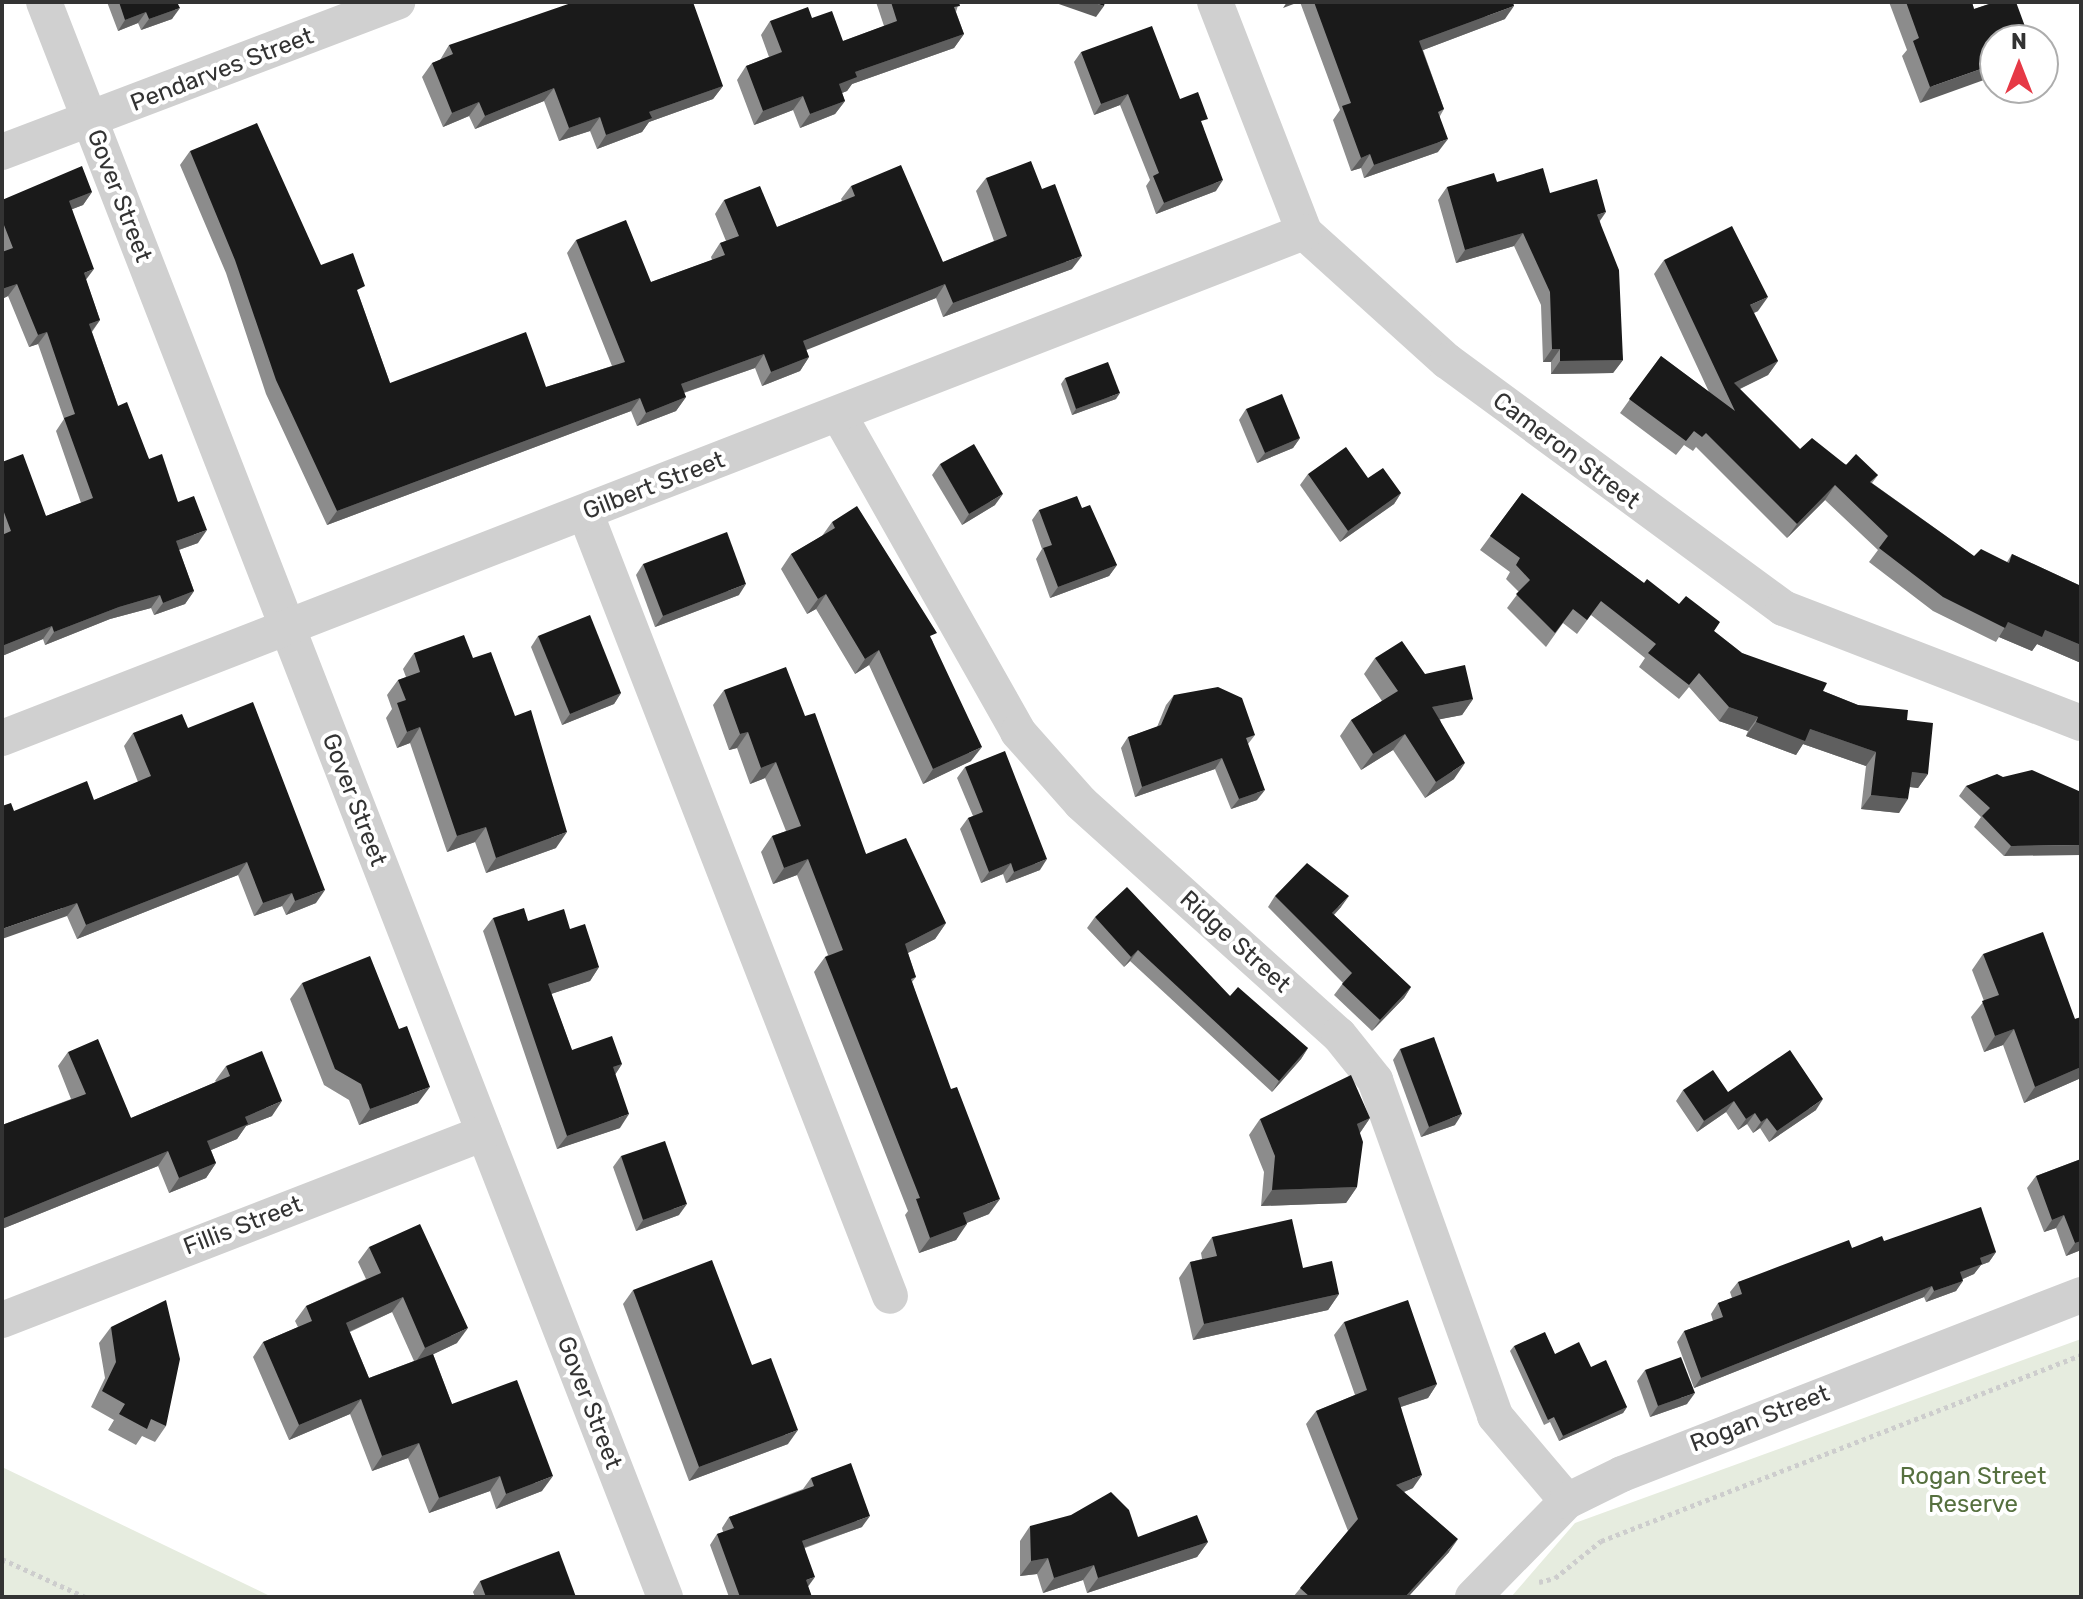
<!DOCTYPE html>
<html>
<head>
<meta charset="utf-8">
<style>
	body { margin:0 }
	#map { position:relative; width:2083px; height:1599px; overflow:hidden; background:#fff; font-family:Rubik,sans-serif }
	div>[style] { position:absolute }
	.green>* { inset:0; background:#e6ecdf }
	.path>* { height:5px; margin-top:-2.5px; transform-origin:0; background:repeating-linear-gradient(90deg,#cdcdcd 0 4px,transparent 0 8px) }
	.minor>* { height:36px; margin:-18px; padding:0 18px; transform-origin:18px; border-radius:18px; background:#d0d0d0 }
	.wall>* { inset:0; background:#8c8c8c }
	.shaded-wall>* { inset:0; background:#5f5f5f }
	.building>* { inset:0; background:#1a1a1a }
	span { translate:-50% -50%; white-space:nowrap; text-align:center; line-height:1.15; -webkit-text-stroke:8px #fff; paint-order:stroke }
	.street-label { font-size:24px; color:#333 }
	.park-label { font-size:24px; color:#56703f }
	.frame { position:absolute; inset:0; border:4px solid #333; pointer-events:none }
	.north { position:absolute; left:1979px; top:24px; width:80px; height:80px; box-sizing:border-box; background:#fff; border:2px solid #adadad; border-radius:50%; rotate:0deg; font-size:22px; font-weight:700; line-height:32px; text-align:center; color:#333 }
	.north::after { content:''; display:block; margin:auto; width:28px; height:36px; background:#e63946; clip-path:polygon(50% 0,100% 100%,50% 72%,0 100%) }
</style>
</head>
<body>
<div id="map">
	<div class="green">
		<div style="clip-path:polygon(2081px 1339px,2081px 1597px,1511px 1597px,1575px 1523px)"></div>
		<div style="clip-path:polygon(2px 1467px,272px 1597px,2px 1597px)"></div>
	</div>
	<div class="path">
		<div style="left:2px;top:1559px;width:91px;rotate:24.6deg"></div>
		<div style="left:1539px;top:1582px;width:16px;rotate:-14deg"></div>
		<div style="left:1555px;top:1578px;width:59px;rotate:-38.8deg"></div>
		<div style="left:1601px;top:1541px;width:515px;rotate:-21.18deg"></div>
	</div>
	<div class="minor">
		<div style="left:44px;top:2px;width:1712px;rotate:68.73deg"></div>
		<div style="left:1215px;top:2px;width:247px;rotate:68.8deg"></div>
		<div style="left:1304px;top:232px;width:193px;rotate:42.1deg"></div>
		<div style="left:1447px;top:361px;width:417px;rotate:36.3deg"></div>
		<div style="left:1783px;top:608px;width:319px;rotate:21.1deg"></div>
		<div style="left:2px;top:152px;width:423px;rotate:-20.8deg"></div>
		<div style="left:839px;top:415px;width:364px;rotate:60.5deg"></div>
		<div style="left:1018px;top:732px;width:95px;rotate:48.4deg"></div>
		<div style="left:1081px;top:803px;width:347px;rotate:42deg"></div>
		<div style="left:1339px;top:1035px;width:58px;rotate:51.3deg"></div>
		<div style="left:1375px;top:1080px;width:357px;rotate:70.3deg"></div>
		<div style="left:1495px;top:1416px;width:111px;rotate:49.7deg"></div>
		<div style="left:585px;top:512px;width:841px;rotate:68.74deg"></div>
		<div style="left:2px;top:738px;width:1397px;rotate:-21.24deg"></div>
		<div style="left:2px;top:1320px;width:517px;rotate:-21.2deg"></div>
		<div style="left:1473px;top:1597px;width:134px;rotate:-45.6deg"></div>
		<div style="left:1567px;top:1501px;width:61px;rotate:-26.1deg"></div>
		<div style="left:1622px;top:1474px;width:493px;rotate:-21.3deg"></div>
	</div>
	<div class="wall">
		<div style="clip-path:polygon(107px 2px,177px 2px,172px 19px,141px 30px,138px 23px,118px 31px)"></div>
		<div style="clip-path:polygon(876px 2px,959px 2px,956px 12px,964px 34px,954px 48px,852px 84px,847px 91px,842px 93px,845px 101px,835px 114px,800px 128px,793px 110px,754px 125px,737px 80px,746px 66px,769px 57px,761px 35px,770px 21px,812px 18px,843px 41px,884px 26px)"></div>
		<div style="clip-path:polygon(1300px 2px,1391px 2px,1392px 4px,1505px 19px,1423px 50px,1444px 109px,1440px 116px,1438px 152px,1364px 178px,1361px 168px,1351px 171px,1333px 120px,1340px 110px)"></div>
		<div style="clip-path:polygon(1889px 2px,1972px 2px,1974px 9px,1995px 2px,1920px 103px,1902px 56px,1907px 50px)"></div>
		<div style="clip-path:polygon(449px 45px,723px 86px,713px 99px,649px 122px,642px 132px,597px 149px,590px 131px,559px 141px,544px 101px,475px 129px,469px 116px,443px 127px,422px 77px,432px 63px,440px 60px)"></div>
		<div style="clip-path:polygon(1081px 52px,1180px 99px,1203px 126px,1216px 191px,1156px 214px,1146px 186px,1150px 180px,1120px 105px,1094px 115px,1074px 62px)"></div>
		<div style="clip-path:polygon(190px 151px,321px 265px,359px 296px,390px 383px,546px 387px,612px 366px,567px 253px,576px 240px,651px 282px,712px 260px,711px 257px,720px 243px,726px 241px,715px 214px,724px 200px,777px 227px,842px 201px,841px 199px,851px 186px,943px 262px,994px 241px,976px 191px,986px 178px,1072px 269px,943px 317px,936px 298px,806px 349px,809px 357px,800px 371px,762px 386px,755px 368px,684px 393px,686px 397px,676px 411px,637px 426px,631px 411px,327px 525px,266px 394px,226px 273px,180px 165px)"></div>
		<div style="clip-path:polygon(1497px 182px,1550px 193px,1600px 221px,1623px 360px,1613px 373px,1551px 374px,1551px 362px,1543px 362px,1541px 305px,1514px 246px,1456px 263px,1438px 200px,1447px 187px)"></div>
		<div style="clip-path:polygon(92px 192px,83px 205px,72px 209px,86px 280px,100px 320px,92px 332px,118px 406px,149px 459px,178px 502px,198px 543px,179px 550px,194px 591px,185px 604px,154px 615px,151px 608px,110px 619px,45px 645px,43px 639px,2px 656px,2px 462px,46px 516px,81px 503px,56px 431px,64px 419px,38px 344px,29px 347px,8px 296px,2px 299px,2px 200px)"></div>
		<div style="clip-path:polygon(1664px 260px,1758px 311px,1754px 313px,1778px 361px,1768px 375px,1740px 389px,1800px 449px,1878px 475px,1872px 483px,1974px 556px,2007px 562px,2012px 554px,2081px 586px,2081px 663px,2037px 644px,2032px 651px,1999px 637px,1996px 642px,1933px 611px,1869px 562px,1878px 550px,1825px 500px,1787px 538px,1696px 447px,1693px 451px,1684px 445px,1676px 455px,1620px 413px,1661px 356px,1709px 392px,1654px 274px)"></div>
		<div style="clip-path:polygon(1065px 378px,1116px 399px,1072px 415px,1061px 384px)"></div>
		<div style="clip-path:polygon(1246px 409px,1300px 438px,1293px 448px,1257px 463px,1239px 420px)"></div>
		<div style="clip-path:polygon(940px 464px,995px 505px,962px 525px,932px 475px)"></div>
		<div style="clip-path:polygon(1308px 474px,1368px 478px,1401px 493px,1394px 504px,1340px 542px,1300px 485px)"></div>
		<div style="clip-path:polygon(1522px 493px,1644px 583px,1714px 631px,1742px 653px,1823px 691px,1858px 705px,1907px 720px,1928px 774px,1918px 788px,1910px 787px,1899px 813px,1861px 809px,1866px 766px,1803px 744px,1796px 755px,1746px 736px,1748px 731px,1719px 721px,1689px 687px,1679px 699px,1639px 667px,1645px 658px,1591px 615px,1577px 634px,1563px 623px,1546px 647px,1507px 608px,1519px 592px,1506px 579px,1510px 572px,1480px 550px)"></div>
		<div style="clip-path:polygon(1082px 508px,1117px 565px,1109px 576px,1050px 598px,1036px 559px,1042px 549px,1032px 520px,1039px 510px)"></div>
		<div style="clip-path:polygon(832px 522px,932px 640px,971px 761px,923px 784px,869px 665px,855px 674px,816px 609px,807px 614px,781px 569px,791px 554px,822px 536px)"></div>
		<div style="clip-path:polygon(643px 564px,739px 595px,655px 627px,636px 575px)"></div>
		<div style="clip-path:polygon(538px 636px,621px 693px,614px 704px,562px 725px,531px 647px)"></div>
		<div style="clip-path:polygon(414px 653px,473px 658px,556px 848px,486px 873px,475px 842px,447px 852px,410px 743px,397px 748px,386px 718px,392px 709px,387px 695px,398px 680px,406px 677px,403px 669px)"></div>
		<div style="clip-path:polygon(1375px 658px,1425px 674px,1473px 699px,1462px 715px,1440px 719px,1454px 779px,1425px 798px,1393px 750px,1361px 770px,1340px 736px,1351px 720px,1382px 701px,1364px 674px)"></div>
		<div style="clip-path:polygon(724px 690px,805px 716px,866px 854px,946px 923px,935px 939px,908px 953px,916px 977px,912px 982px,989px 1214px,966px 1223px,956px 1240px,919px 1253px,905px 1215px,908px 1211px,814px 972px,825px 957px,828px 955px,797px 875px,773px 884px,761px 852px,772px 836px,786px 831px,765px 778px,750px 784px,737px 748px,729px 750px,713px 705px)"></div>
		<div style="clip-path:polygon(1174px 695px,1255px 735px,1248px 744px,1257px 800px,1231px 809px,1215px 769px,1135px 797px,1121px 748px,1128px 737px,1157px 727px,1166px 705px)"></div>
		<div style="clip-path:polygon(188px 728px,316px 903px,286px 915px,282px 906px,254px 916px,238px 875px,77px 939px,67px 916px,14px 811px,94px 800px,138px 782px,124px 746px,133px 733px)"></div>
		<div style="clip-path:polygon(965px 767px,1040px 870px,1006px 883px,1003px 874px,981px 883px,960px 829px,968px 818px,973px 816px,957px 778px)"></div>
		<div style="clip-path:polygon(2003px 777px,2081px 792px,2004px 856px,1974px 827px,1981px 817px,1959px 796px,1966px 786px)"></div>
		<div style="clip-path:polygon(1275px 896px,1341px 907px,1334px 915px,1411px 987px,1404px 998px,1372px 1031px,1334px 995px,1343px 983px,1268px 907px)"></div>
		<div style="clip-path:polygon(1095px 917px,1230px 996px,1308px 1048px,1301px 1059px,1272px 1092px,1130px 961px,1124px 967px,1087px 928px)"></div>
		<div style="clip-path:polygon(493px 918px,528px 921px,570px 929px,599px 967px,590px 981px,551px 994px,572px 1050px,622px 1064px,615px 1074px,620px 1128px,557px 1149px,483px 931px)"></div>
		<div style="clip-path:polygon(1983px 954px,2075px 1019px,2081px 1017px,2081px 1078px,2024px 1103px,2003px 1045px,1984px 1052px,1971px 1017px,1984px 1001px,1972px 970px)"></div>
		<div style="clip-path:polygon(302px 983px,418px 1103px,359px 1125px,349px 1100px,324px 1085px,290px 999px)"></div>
		<div style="clip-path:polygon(1400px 1049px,1455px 1125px,1421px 1137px,1393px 1060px)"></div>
		<div style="clip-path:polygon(68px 1052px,131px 1118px,216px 1082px,215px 1081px,226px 1066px,272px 1116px,246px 1126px,237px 1139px,211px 1150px,216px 1163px,206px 1178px,169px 1193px,158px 1166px,2px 1229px,2px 1125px,71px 1099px,58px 1066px)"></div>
		<div style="clip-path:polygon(1683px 1090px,1728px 1092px,1816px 1110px,1769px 1142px,1760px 1128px,1753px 1133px,1747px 1124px,1738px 1130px,1726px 1112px,1697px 1132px,1676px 1101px)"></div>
		<div style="clip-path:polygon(1370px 1118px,1360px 1133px,1357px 1187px,1346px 1203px,1261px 1206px,1264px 1172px,1249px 1135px,1260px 1119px)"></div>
		<div style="clip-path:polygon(621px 1156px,679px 1215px,636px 1231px,613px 1167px)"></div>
		<div style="clip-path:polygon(2081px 1159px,2081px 1250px,2066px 1256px,2056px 1228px,2044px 1232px,2027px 1188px,2036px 1176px)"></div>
		<div style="clip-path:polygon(1212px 1237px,1339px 1294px,1328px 1310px,1193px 1340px,1179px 1278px,1190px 1262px,1202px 1259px,1201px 1253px)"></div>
		<div style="clip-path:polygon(1884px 1241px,1996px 1252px,1989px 1262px,1981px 1265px,1974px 1274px,1963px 1279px,1956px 1291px,1926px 1302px,1924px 1297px,1694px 1388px,1677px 1342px,1684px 1331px,1713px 1321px,1711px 1314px,1718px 1303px,1732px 1298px,1730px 1292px,1738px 1282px,1852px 1248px)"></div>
		<div style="clip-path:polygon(evenodd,369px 1247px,457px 1343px,433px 1354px,452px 1404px,542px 1491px,496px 1509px,490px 1491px,429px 1513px,408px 1458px,372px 1471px,350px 1414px,289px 1440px,253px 1357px,263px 1342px,298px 1327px,295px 1321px,306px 1306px,366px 1279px,358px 1262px,369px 1247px,392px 1312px,414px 1361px,369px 1378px,350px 1332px,392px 1312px)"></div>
		<div style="clip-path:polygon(633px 1290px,752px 1365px,788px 1444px,689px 1481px,623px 1304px)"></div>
		<div style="clip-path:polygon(1344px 1322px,1437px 1384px,1428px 1398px,1401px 1407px,1413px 1488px,1404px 1492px,1449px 1552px,1408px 1597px,1293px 1597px,1348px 1531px,1306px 1424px,1316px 1411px,1355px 1395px,1334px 1335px)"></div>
		<div style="clip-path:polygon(111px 1327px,166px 1426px,155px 1442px,142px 1436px,136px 1445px,108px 1430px,114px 1420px,91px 1407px,105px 1378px,99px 1343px)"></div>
		<div style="clip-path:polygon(1514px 1346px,1555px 1354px,1591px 1367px,1627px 1407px,1623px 1413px,1559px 1441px,1550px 1422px,1544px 1425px,1510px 1351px)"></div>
		<div style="clip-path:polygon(1645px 1370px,1687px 1404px,1650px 1417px,1637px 1381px)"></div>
		<div style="clip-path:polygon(811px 1478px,862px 1527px,805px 1548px,808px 1587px,812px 1597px,729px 1597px,710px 1545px,717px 1534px,723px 1532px,722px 1528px,729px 1517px,803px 1489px)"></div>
		<div style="clip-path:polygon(1030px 1526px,1138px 1537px,1208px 1542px,1197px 1557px,1087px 1593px,1083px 1580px,1043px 1593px,1037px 1574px,1020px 1576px,1020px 1541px)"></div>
		<div style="clip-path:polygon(480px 1581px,576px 1597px,475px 1597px,473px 1592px)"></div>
	</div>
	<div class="shaded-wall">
		<div style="clip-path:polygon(1053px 2px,1092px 2px,1104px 6px,1096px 17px)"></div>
		<div style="clip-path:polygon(1287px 2px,1299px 2px,1283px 8px)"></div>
		<div style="clip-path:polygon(1514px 6px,1505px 19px,1410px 55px,1419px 41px)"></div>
		<div style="clip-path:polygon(180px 8px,172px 19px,141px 30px,149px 19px)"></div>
		<div style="clip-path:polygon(146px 12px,138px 23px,118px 31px,125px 20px)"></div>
		<div style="clip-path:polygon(964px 34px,954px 48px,852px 84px,847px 91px,829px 98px,839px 84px,855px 72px)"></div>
		<div style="clip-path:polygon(1995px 64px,1995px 76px,1920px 103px,1930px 87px)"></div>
		<div style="clip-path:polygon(723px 86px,713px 99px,649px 122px,642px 132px,597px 149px,606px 135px,649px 112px)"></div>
		<div style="clip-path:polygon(554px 88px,544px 101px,475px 129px,485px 116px)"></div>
		<div style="clip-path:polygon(1128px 94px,1120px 105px,1094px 115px,1101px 104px)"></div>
		<div style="clip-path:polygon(803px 96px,793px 110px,754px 125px,763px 111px)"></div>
		<div style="clip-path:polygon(845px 101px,835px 114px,800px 128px,810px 114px)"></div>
		<div style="clip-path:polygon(479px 102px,469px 116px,443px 127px,452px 113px)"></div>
		<div style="clip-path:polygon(600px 117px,590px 131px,559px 141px,569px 128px)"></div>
		<div style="clip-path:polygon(1448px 139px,1438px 152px,1364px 178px,1374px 165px)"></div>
		<div style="clip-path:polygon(1370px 154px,1361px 168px,1351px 171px,1361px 158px)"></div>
		<div style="clip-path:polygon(1223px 180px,1216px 191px,1156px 214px,1164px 203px)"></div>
		<div style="clip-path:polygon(92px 192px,83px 205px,60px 214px,69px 201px)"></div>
		<div style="clip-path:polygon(1606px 212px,1597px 225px,1597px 215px)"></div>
		<div style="clip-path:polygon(1523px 233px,1514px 246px,1456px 263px,1465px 250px)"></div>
		<div style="clip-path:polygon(1082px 256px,1072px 269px,943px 317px,953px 303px)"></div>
		<div style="clip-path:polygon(94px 269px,85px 281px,84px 273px)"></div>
		<div style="clip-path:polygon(17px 284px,8px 296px,2px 299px,2px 289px)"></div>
		<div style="clip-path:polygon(945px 284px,936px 298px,794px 355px,803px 341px)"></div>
		<div style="clip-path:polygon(1768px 297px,1758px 311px,1740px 319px,1750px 305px)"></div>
		<div style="clip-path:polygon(100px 320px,91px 332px,89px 324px)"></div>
		<div style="clip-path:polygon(47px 332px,38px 344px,29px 347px,38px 335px)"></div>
		<div style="clip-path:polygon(1552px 349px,1560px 349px,1551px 362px,1543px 362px)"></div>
		<div style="clip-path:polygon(764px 354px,755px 368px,671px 397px,681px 384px)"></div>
		<div style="clip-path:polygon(809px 357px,800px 371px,762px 386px,771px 372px)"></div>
		<div style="clip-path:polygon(1623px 360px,1613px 373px,1551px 374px,1560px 361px)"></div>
		<div style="clip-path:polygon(1778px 361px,1768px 375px,1727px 395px,1734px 383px)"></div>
		<div style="clip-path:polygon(1120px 393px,1116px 399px,1072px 415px,1076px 409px)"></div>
		<div style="clip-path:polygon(686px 397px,676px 411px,637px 426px,646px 413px)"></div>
		<div style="clip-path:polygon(640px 398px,631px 411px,327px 525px,337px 511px)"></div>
		<div style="clip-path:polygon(1300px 438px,1293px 448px,1257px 463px,1265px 453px)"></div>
		<div style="clip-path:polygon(1835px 485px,1825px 500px,1787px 538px,1797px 524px)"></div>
		<div style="clip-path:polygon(1401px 493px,1394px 504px,1340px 542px,1348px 531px)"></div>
		<div style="clip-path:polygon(1003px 494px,995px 505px,962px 525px,969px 514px)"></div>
		<div style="clip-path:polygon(207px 530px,198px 543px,167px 554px,176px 541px)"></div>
		<div style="clip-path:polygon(1117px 565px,1109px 576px,1050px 598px,1058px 587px)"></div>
		<div style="clip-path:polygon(746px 584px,739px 595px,655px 627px,663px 616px)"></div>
		<div style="clip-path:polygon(194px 591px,185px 604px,154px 615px,163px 603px)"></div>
		<div style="clip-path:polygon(826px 594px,816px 609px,807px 614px,818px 599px)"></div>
		<div style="clip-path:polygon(160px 595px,151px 608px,110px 619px,45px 645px,54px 632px,119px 607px)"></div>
		<div style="clip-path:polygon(2008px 622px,2045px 630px,2081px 645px,2081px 663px,2037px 644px,2032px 651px,1999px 637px)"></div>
		<div style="clip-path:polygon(52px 626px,43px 639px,2px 656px,2px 646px)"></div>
		<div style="clip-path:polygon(879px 650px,869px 665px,855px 674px,865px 659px)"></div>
		<div style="clip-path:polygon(621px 693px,614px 704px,562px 725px,570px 714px)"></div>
		<div style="clip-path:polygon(1473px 699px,1462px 715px,1421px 723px,1432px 707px)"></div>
		<div style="clip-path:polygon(1729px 707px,1758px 717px,1748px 731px,1719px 721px)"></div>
		<div style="clip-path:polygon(1756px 722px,1810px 729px,1876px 752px,1866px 766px,1803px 744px,1796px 755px,1746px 736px)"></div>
		<div style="clip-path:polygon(420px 727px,410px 743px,397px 748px,407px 732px)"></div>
		<div style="clip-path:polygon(748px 732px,737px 748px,729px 750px,740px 734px)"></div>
		<div style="clip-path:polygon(1405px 734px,1393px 750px,1361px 770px,1373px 754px)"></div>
		<div style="clip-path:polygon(982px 747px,971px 761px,923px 784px,933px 769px)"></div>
		<div style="clip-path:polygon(1222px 758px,1215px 769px,1135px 797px,1142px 787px)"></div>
		<div style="clip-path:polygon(776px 762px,765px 778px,750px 784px,761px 768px)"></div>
		<div style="clip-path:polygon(1465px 763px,1454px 779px,1425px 798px,1436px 782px)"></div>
		<div style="clip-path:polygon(1912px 772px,1928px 774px,1918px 788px,1902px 786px)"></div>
		<div style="clip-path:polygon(1265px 790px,1257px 800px,1231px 809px,1239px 799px)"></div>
		<div style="clip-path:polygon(1871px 795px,1908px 799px,1899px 813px,1861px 809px)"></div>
		<div style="clip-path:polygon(486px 827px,475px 842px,447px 852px,457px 836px)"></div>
		<div style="clip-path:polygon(567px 832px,556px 848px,486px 873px,496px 858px)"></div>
		<div style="clip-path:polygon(2081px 845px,2081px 855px,2004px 856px,2011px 846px)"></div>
		<div style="clip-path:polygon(808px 859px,797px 875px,773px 884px,784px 868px)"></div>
		<div style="clip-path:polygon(1047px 859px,1040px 870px,1006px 883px,1014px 872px)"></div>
		<div style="clip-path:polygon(247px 862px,238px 875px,77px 939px,86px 925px)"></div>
		<div style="clip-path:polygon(1011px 863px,1003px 874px,981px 883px,989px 872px)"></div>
		<div style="clip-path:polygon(325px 890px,316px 903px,286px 915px,295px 901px)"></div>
		<div style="clip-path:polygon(292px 893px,282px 906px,254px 916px,263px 903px)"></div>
		<div style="clip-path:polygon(1349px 896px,1341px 907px,1325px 924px,1332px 913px)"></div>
		<div style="clip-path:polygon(77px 903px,67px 916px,2px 939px,2px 929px)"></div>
		<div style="clip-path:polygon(946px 923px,935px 939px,894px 960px,905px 944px)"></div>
		<div style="clip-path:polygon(1138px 950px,1130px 961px,1124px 967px,1131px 957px)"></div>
		<div style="clip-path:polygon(599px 967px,590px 981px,539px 998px,548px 984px)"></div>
		<div style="clip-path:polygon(1411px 987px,1404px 998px,1372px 1031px,1380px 1020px)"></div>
		<div style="clip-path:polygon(2014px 1029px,2003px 1045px,1984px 1052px,1995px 1036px)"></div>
		<div style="clip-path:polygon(1308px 1048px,1301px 1059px,1272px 1092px,1279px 1081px)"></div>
		<div style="clip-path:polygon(622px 1064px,613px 1078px,613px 1067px)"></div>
		<div style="clip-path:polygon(2081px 1067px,2081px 1078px,2024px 1103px,2035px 1087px)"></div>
		<div style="clip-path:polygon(430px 1087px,418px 1103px,359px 1125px,370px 1109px)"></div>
		<div style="clip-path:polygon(1823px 1099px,1816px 1110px,1769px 1142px,1777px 1131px)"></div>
		<div style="clip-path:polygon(282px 1101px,272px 1116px,246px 1126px,237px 1139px,197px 1156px,207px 1141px,245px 1117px)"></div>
		<div style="clip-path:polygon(1734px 1101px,1726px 1112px,1697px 1132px,1704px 1121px)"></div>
		<div style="clip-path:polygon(1755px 1113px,1747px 1124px,1738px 1130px,1746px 1119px)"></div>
		<div style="clip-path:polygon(629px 1114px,620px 1128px,557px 1149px,567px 1136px)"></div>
		<div style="clip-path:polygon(1462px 1114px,1455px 1125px,1421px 1137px,1429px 1127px)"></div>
		<div style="clip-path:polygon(1370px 1118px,1359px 1134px,1357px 1124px)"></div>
		<div style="clip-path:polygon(1767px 1118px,1760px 1128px,1753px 1133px,1761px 1122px)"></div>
		<div style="clip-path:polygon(168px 1151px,158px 1166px,2px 1229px,2px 1219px)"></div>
		<div style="clip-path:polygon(216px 1163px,206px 1178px,169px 1193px,179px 1178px)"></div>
		<div style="clip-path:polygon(1357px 1187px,1346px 1203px,1261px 1206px,1272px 1190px)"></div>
		<div style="clip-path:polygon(1000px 1199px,989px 1214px,952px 1229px,963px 1213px)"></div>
		<div style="clip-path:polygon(687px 1204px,679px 1215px,636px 1231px,643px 1220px)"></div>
		<div style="clip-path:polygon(2064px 1215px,2056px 1228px,2044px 1232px,2052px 1220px)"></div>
		<div style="clip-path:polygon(967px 1224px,956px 1240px,919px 1253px,930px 1238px)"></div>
		<div style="clip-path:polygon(2081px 1241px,2081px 1250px,2066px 1256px,2075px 1243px)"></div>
		<div style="clip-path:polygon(1996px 1252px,1989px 1262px,1981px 1265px,1974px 1274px,1953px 1283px,1960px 1272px,1980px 1258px)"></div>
		<div style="clip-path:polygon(1963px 1281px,1956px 1291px,1926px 1302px,1934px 1291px)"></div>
		<div style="clip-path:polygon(1932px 1286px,1924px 1297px,1694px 1388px,1701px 1378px)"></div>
		<div style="clip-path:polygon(1339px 1294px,1328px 1310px,1193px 1340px,1204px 1324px)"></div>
		<div style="clip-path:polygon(403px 1297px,392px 1312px,335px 1338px,346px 1323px)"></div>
		<div style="clip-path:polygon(468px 1328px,457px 1343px,415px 1363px,425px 1348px)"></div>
		<div style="clip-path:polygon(1437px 1384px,1428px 1398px,1388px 1411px,1398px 1398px)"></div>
		<div style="clip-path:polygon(1695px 1393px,1687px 1404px,1650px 1417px,1658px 1406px)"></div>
		<div style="clip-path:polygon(361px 1399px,350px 1414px,289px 1440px,299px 1425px)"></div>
		<div style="clip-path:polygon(1627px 1407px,1623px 1413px,1559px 1441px,1563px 1436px)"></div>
		<div style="clip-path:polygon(798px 1430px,788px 1444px,689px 1481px,699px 1467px)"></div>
		<div style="clip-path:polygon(419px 1443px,408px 1458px,372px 1471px,382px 1456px)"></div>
		<div style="clip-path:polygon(1422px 1475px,1413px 1488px,1387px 1499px,1396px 1485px)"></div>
		<div style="clip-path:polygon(500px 1476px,490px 1491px,429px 1513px,439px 1498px)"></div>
		<div style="clip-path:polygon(553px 1476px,542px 1491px,496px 1509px,506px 1494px)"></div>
		<div style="clip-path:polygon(870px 1516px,862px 1527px,794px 1551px,802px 1541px)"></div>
		<div style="clip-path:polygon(1458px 1539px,1449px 1552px,1408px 1597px,1405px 1597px)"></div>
		<div style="clip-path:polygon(1208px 1542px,1197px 1557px,1087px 1593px,1098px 1578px)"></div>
		<div style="clip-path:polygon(1048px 1558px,1037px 1574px,1020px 1576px,1031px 1561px)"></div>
		<div style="clip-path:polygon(1094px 1565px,1083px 1580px,1043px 1593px,1054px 1578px)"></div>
		<div style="clip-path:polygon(815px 1577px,807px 1588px,806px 1580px)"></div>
	</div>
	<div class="building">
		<div style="clip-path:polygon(119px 2px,177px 2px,180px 8px,149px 19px,146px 12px,125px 20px)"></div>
		<div style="clip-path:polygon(574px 2px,693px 2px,723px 86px,649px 112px,652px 118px,606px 135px,600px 117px,569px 128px,554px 88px,485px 116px,479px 102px,452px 113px,432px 63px,453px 54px,449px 45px)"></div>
		<div style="clip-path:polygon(891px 2px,959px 2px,960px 6px,954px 7px,964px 34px,855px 72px,857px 77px,839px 84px,845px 101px,810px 114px,803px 96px,763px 111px,746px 66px,782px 52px,770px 21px,808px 7px,812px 18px,832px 11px,843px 41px,897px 21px)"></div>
		<div style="clip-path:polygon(1092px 2px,1105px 2px,1104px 6px)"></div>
		<div style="clip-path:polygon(1314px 2px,1391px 2px,1392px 4px,1398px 2px,1513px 2px,1514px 6px,1419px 41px,1444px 109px,1438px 112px,1448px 139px,1374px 165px,1370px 154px,1361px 158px,1342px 106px,1351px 103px)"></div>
		<div style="clip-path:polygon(1906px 2px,1972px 2px,1974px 9px,1995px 2px,2016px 2px,2030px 40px,1995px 40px,1995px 64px,1930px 87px,1913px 41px,1919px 38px)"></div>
		<div style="clip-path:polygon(1152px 26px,1180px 99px,1198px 92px,1208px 119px,1201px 121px,1223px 180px,1164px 203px,1153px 176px,1159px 173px,1128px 94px,1101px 104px,1081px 52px)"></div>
		<div style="clip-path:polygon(257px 123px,321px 265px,353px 253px,365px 286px,357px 290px,390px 383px,526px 332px,546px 387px,625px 362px,576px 240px,626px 220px,651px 282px,725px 255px,720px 243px,739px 236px,724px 200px,760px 186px,777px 227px,855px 196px,851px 186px,901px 165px,943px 262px,1007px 236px,986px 178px,1031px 161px,1042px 189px,1055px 184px,1082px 256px,953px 303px,945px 284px,803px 341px,809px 357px,771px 372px,764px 354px,681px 384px,686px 397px,646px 413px,640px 398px,337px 511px,276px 380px,235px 260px,190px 151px)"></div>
		<div style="clip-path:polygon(82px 166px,92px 192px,69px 201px,94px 269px,84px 273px,100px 320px,89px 324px,118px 406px,127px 402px,149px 459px,162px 454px,178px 502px,194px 496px,207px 530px,176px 541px,194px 591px,163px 603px,160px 595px,119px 607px,54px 632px,52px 626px,2px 646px,2px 535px,11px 531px,2px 507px,2px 462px,23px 454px,46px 516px,93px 498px,64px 418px,75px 414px,47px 332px,38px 335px,17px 284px,2px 289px,2px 252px,13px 248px,2px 220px,2px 200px)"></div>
		<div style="clip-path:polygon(1543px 168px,1550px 193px,1597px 179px,1606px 212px,1597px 215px,1619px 270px,1623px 360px,1560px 361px,1560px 349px,1552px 349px,1550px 292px,1523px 233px,1465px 250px,1447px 187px,1494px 173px,1497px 182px)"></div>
		<div style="clip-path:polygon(1732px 226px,1768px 297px,1750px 305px,1778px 361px,1734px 383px,1800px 449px,1812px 438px,1846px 465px,1856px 454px,1878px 475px,1870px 482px,1974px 556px,1981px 549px,2009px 563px,2012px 554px,2081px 586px,2081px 645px,2045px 630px,2042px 637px,2008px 622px,2005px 628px,1943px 597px,1879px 548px,1888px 536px,1835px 485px,1797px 524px,1706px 433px,1702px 437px,1694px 431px,1686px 441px,1629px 399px,1661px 356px,1735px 411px,1664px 260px)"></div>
		<div style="clip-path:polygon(1108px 362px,1120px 393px,1076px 409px,1065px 378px)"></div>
		<div style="clip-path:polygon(1282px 394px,1300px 438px,1265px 453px,1246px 409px)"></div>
		<div style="clip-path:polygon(974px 444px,1003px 494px,969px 514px,940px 464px)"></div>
		<div style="clip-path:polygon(1346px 447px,1368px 478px,1383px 468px,1401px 493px,1348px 531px,1308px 474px)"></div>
		<div style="clip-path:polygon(1522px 493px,1644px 583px,1647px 579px,1679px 604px,1686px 596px,1720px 622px,1714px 631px,1742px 653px,1827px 683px,1823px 691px,1858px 705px,1908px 710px,1907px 720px,1933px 723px,1928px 774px,1912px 772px,1908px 799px,1871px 795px,1876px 752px,1810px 729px,1805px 741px,1756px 722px,1758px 717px,1729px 707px,1699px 673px,1689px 685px,1648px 653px,1656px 644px,1601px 601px,1587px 620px,1573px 609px,1555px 633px,1516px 594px,1530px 580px,1516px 565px,1520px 558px,1490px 536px)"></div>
		<div style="clip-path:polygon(1077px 496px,1082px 508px,1090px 505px,1117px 565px,1058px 587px,1043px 548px,1052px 545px,1039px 510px)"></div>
		<div style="clip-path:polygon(857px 506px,937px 633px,930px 636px,982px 747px,933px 769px,879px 650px,865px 659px,826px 594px,818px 599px,791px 554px,835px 528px,832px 522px)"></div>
		<div style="clip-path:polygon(727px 532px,746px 584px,663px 616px,643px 564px)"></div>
		<div style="clip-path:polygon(590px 615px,621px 693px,570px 714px,538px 636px)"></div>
		<div style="clip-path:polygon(464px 635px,473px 658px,491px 652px,515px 716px,531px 710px,567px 832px,496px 858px,486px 827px,457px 836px,420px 727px,407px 732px,397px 703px,406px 700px,398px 680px,420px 672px,414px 653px)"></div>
		<div style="clip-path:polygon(1402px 641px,1425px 674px,1465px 665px,1473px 699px,1432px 707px,1465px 763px,1436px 782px,1405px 734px,1373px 754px,1351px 720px,1398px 691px,1375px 658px)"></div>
		<div style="clip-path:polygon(786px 667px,805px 716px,815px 713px,866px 854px,906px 838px,946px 923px,905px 944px,916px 977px,911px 979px,951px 1089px,957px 1087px,1000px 1199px,963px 1213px,967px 1224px,930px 1238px,916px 1199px,920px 1198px,825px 957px,843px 950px,808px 859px,784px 868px,772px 836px,801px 826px,776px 762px,761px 768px,748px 732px,740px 734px,724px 690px)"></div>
		<div style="clip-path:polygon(1218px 687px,1242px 698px,1255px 735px,1246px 738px,1265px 790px,1239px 799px,1222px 758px,1142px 787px,1128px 737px,1161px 725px,1174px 695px)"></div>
		<div style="clip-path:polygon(253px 702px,325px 890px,295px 901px,292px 893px,263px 903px,247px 862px,86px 925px,77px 903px,2px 929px,2px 806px,11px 803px,14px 811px,87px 781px,94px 800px,151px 776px,133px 733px,182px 714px,188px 728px)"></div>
		<div style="clip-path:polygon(1005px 751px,1047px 859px,1014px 872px,1011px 863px,989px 872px,968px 818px,983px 812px,965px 767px)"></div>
		<div style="clip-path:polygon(2032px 770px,2081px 792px,2081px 845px,2011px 846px,1982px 816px,1990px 808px,1966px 786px,1997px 774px,2003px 777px)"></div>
		<div style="clip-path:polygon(1307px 863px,1349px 896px,1332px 913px,1411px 987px,1380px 1020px,1342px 984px,1352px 973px,1275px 896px)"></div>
		<div style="clip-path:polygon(1127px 887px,1230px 996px,1238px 987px,1308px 1048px,1279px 1081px,1138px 950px,1131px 957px,1095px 917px)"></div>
		<div style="clip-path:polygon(524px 908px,528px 921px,564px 909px,570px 929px,585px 924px,599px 967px,548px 984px,572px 1050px,612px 1036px,622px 1064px,613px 1067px,629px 1114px,567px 1136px,493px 918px)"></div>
		<div style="clip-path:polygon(2043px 932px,2075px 1019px,2081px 1017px,2081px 1067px,2035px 1087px,2014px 1029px,1995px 1036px,1982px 1001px,1999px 995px,1983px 954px)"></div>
		<div style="clip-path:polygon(370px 956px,399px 1029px,407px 1026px,430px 1087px,370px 1109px,361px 1084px,335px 1069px,302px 983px)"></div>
		<div style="clip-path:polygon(1434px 1037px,1462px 1114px,1429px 1127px,1400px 1049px)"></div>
		<div style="clip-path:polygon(98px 1039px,131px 1118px,230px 1076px,226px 1066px,262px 1051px,282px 1101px,245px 1117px,248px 1124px,207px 1141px,216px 1163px,179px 1178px,168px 1151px,2px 1219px,2px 1125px,86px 1094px,68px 1052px)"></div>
		<div style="clip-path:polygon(1790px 1050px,1823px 1099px,1777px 1131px,1767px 1118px,1761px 1122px,1755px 1113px,1746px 1119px,1734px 1101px,1704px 1121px,1683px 1090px,1713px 1070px,1728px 1092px)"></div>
		<div style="clip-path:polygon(1351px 1075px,1370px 1118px,1357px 1124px,1363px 1142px,1357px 1187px,1272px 1190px,1275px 1156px,1260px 1119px)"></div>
		<div style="clip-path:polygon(665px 1141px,687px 1204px,643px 1220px,621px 1156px)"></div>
		<div style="clip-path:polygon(2081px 1159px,2081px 1241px,2075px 1243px,2064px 1215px,2052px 1220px,2036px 1176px)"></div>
		<div style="clip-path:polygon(1981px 1207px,1996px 1252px,1980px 1258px,1982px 1264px,1960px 1272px,1963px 1281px,1934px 1291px,1932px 1286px,1701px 1378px,1684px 1331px,1723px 1317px,1718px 1303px,1742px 1294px,1738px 1282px,1849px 1240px,1852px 1248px,1882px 1236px,1884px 1241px)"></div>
		<div style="clip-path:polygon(1292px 1219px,1303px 1268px,1332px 1261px,1339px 1294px,1204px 1324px,1190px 1262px,1217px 1256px,1212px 1237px)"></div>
		<div style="clip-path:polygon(420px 1224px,468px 1328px,425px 1348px,403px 1297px,346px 1323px,369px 1378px,433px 1354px,452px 1404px,517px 1380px,553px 1476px,506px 1494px,500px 1476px,439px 1498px,419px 1443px,382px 1456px,361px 1399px,299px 1425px,263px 1342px,312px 1321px,306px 1306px,381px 1273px,369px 1247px)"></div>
		<div style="clip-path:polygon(712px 1260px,752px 1365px,771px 1358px,798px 1430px,699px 1467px,633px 1290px)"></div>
		<div style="clip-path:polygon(166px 1300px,180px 1359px,166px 1426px,151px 1419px,147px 1429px,119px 1414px,125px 1404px,102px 1391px,116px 1362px,111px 1327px)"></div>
		<div style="clip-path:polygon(1408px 1300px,1437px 1384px,1398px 1398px,1422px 1475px,1396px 1485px,1458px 1539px,1405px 1597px,1310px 1597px,1300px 1588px,1358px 1519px,1316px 1411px,1367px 1390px,1344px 1322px)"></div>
		<div style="clip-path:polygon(1545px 1332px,1555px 1354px,1579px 1342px,1591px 1367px,1606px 1360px,1627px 1407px,1563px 1436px,1554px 1417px,1548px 1420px,1514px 1346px)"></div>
		<div style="clip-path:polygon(1681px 1357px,1695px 1393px,1658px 1406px,1645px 1370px)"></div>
		<div style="clip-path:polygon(851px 1463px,870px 1516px,802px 1541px,815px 1577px,806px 1580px,812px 1597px,740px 1597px,717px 1534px,734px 1528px,729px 1517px,814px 1486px,811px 1478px)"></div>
		<div style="clip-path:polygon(1111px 1492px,1129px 1510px,1138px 1537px,1197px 1515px,1208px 1542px,1098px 1578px,1094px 1565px,1054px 1578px,1048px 1558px,1031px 1561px,1030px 1526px,1071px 1515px)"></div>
		<div style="clip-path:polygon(559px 1551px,576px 1597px,486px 1597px,480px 1581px)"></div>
	</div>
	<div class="street-label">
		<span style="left:222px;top:70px;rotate:-21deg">Pendarves Street</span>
		<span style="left:119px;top:196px;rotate:69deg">Gover Street</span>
		<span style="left:1566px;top:451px;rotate:37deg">Cameron Street</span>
		<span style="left:654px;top:486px;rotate:-21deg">Gilbert Street</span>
		<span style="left:354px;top:800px;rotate:69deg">Gover Street</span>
		<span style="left:1235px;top:942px;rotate:42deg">Ridge Street</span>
		<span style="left:243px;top:1226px;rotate:-21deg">Fillis Street</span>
		<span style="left:589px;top:1403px;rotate:69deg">Gover Street</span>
		<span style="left:1760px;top:1419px;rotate:-21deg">Rogan Street</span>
	</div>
	<div class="park-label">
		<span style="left:1973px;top:1491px">Rogan Street<br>Reserve</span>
	</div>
	<div class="frame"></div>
	<div class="north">N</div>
</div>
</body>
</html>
